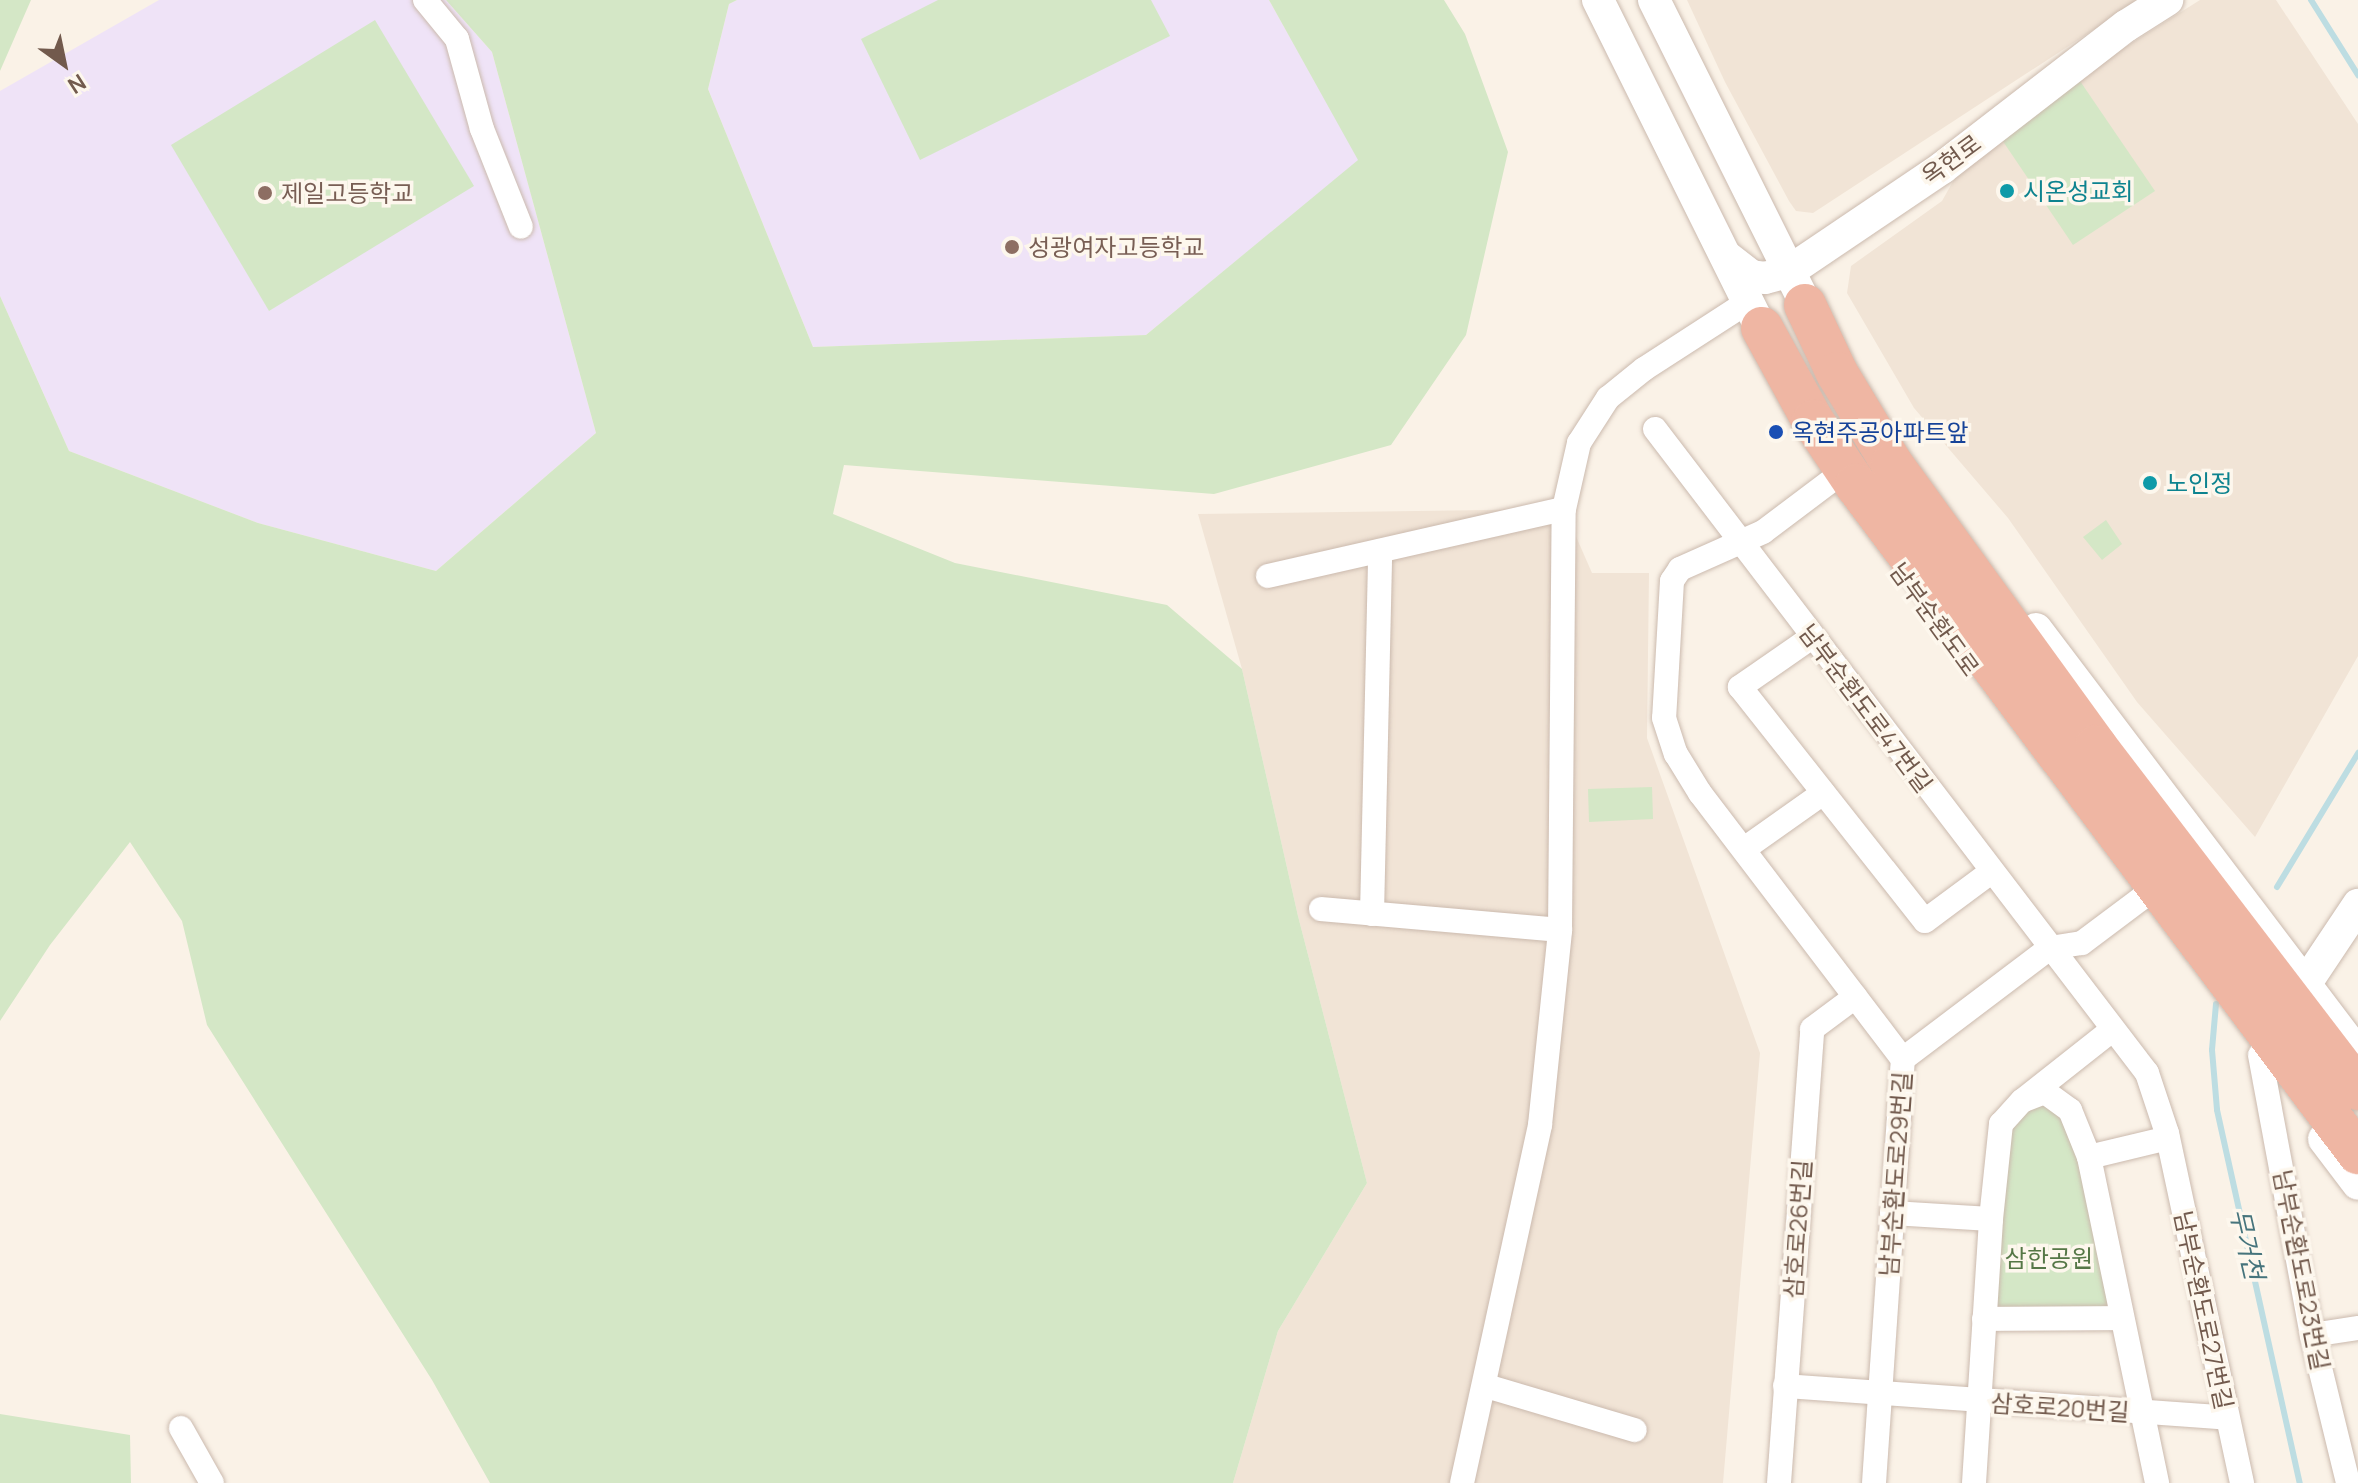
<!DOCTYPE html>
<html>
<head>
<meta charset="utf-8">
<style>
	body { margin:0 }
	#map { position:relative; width:2358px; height:1483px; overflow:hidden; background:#faf2e7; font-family:Manrope,"Noto Sans KR",sans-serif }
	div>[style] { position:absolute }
	.residential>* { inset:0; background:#f1e4d6 }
	.education>* { inset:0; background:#efe3f7 }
	.green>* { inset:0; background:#d4e7c6 }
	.stream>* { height:6px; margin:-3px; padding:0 3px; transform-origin:3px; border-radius:3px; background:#bddde2 }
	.roads { filter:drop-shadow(0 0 2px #cbbaae) drop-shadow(0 0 2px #cbbaae) }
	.minor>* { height:24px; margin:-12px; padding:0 12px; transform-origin:12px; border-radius:12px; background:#fff }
	.secondary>* { height:32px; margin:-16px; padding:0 16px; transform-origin:16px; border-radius:16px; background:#fff }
	.motorway>* { height:42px; margin:-21px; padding:0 21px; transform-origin:21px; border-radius:21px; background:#efb6a3 }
	.dots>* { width:22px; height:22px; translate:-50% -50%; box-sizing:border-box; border:4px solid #fdf7ed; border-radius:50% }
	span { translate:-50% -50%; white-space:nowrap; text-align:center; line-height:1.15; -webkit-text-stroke:7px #fdf7ed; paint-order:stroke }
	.street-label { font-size:24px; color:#725a4d }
	.culture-label { font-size:24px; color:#0d838f }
	.left { translate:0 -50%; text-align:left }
	.education-label { font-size:24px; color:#785e54 }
	.transit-label { font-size:24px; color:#164399 }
	.park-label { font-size:24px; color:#557746 }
	.water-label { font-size:26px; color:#46747c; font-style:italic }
	.north { position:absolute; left:24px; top:24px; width:80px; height:80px; -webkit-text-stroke:6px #fdf7ed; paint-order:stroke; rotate:147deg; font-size:22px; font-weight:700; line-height:32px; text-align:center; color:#725a4d }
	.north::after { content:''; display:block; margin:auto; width:28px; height:36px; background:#725a4d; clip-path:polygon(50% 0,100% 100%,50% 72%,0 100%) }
</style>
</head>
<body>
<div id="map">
	<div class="residential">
		<div style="clip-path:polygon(1687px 0,2139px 0,1813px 213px,1796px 211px,1789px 201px,1725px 82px)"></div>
		<div style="clip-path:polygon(2200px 0,2276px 0,2358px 124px,2358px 656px,2255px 837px,2137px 702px,2008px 518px,1914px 408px,1847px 293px,1851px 266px,1942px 201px,1961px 167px,2100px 63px)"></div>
		<div style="clip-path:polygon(1564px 509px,1592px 573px,1649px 573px,1647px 738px,1760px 1053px,1723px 1483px,1233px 1483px,1278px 1331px,1367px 1183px,1298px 916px,1242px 669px,1198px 514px)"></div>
	</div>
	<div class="education">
		<div style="clip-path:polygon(159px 0,446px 0,492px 52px,596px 433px,436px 571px,258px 523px,69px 451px,0 296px,0 91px)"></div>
		<div style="clip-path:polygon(737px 0,1269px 0,1359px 160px,1146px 335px,813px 347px,708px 89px,729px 4px)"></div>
	</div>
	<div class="green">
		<div style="clip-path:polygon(0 0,31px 0,0 71px)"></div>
		<div style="clip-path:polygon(446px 0,737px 0,729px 4px,708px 89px,813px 347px,1146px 335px,1358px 160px,1269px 0,1444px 0,1465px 34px,1508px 152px,1466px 335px,1391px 445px,1214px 494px,844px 465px,833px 514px,955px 563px,1167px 605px,1242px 669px,1298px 916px,1367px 1183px,1278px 1331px,1233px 1483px,490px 1483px,432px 1380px,207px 1025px,182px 921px,130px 842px,50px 945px,0 1021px,0 296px,69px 451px,258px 523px,436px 571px,596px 433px,492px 52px)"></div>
		<div style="clip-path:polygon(938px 0,1151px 0,1170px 36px,920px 160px,861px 39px)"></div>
		<div style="clip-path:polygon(375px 20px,474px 186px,269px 311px,171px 145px)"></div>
		<div style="clip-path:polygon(2080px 81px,2155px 191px,2073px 245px,1998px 134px)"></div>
		<div style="clip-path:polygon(2106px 520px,2122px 544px,2102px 560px,2083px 537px)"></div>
		<div style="clip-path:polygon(1652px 787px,1653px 819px,1589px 822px,1588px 789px)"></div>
		<div style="clip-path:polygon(2022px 1101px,2070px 1110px,2122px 1318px,1984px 1319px,2001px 1124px)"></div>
		<div style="clip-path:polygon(0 1414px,130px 1435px,131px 1483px,0 1483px)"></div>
	</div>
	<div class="stream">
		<div style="left:2311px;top:0;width:89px;rotate:57.9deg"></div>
		<div style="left:2277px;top:887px;width:157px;rotate:-58.8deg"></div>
		<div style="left:2216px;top:1004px;width:46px;rotate:95deg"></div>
		<div style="left:2212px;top:1050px;width:60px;rotate:85.2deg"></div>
		<div style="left:2217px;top:1110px;width:382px;rotate:77.5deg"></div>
	</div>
	<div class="roads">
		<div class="minor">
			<div style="left:425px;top:0;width:50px;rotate:50.6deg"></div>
			<div style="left:457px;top:39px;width:93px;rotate:74.5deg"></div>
			<div style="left:482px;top:129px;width:105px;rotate:68.3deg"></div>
			<div style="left:1655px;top:429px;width:810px;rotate:52.62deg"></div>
			<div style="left:2147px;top:1073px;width:63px;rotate:71.6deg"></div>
			<div style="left:2167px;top:1133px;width:358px;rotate:77.9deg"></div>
			<div style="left:1836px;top:477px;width:91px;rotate:143deg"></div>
			<div style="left:1763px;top:532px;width:91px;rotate:156deg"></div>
			<div style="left:1680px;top:569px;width:14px;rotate:124deg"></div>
			<div style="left:1672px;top:581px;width:137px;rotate:93.3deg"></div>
			<div style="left:1664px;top:718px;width:38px;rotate:72deg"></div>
			<div style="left:1676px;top:754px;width:46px;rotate:58.4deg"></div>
			<div style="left:1700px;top:793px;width:335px;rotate:52.7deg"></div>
			<div style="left:1268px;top:576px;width:303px;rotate:-12.8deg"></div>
			<div style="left:1812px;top:637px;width:88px;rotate:145.2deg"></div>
			<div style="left:1740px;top:687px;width:298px;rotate:51.7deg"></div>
			<div style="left:1925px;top:921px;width:82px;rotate:-36.6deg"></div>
			<div style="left:1744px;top:849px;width:97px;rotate:-35.3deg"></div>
			<div style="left:1321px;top:909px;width:240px;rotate:5deg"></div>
			<div style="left:1372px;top:914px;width:363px;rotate:-88.7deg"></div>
			<div style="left:2260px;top:1055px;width:285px;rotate:79.5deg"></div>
			<div style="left:2312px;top:1335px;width:152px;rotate:76.3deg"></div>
			<div style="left:2024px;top:1100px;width:22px;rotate:-21deg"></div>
			<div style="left:2045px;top:1092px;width:31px;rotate:36deg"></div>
			<div style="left:2070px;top:1110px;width:51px;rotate:68deg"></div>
			<div style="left:2089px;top:1157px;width:333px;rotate:78.2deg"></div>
			<div style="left:2089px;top:1157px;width:81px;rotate:-13.5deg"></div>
			<div style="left:1892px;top:1213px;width:99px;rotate:3.5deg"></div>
			<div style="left:1984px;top:1319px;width:138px;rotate:-0.4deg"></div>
			<div style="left:2312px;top:1335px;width:47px;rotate:-8.7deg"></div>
			<div style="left:1486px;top:1386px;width:155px;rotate:16.5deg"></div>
			<div style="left:1785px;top:1386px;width:443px;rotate:4.1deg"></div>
			<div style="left:181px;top:1428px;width:63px;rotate:60.6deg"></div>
			<div style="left:1462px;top:1483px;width:366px;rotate:-77.7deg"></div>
			<div style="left:1540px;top:1125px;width:196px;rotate:-84.1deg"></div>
			<div style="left:1560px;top:930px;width:421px;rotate:-89.5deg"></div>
			<div style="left:1564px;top:509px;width:68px;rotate:-77.2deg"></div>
			<div style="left:1579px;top:443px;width:54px;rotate:-57.2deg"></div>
			<div style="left:1608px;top:398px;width:46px;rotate:-38.9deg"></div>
			<div style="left:1644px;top:369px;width:125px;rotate:-32.9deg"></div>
			<div style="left:1779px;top:1483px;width:455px;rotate:-85.8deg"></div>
			<div style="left:1812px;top:1029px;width:54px;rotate:-36.7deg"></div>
			<div style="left:1874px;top:1483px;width:425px;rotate:-86.1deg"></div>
			<div style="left:1903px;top:1059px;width:184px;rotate:-37.1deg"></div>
			<div style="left:2050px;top:948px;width:32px;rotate:-9deg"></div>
			<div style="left:2082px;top:943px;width:75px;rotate:-36.9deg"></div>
			<div style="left:1974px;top:1483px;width:265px;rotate:-86.3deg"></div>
			<div style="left:1991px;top:1219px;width:96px;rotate:-84deg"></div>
			<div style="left:2001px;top:1124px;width:31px;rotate:-48deg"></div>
			<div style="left:2022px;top:1101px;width:115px;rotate:-38.3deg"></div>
		</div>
		<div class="secondary">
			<div style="left:1598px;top:0;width:389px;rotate:63.6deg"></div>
			<div style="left:1654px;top:0;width:361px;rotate:63.5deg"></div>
			<div style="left:1727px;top:257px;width:31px;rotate:38deg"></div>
			<div style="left:1751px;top:276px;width:14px;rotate:8deg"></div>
			<div style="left:1765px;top:278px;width:24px;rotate:-15deg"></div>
			<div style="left:1788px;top:272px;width:186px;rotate:-34deg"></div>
			<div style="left:1942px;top:168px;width:232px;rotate:-37.7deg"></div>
			<div style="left:2126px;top:26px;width:49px;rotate:-32.4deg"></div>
			<div style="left:2036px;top:629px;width:533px;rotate:52.85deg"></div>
			<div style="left:2306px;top:983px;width:94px;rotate:-56.3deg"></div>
			<div style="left:2324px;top:1139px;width:56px;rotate:52.9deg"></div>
		</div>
		<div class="motorway">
			<div style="left:1805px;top:305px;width:75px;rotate:64.8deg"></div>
			<div style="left:1837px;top:373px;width:106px;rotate:58.9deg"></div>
			<div style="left:1892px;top:464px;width:348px;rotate:54.1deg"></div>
			<div style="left:2096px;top:746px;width:432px;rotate:52.6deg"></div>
			<div style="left:1762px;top:328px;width:106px;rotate:61.3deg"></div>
			<div style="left:1813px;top:421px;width:77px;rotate:56.1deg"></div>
			<div style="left:1856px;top:485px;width:836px;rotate:53.08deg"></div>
		</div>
	</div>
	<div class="dots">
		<div style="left:2007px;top:191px;background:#0f9aa8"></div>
		<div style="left:265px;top:193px;background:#8d6e63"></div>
		<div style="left:1012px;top:247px;background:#8d6e63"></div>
		<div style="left:1776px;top:432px;background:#1a4fb4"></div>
		<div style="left:2150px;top:483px;background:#0f9aa8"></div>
	</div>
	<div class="street-label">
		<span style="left:1951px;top:159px;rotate:-36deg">옥현로</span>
		<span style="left:1935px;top:619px;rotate:54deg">남부순환도로</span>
		<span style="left:1866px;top:708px;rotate:53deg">남부순환도로47번길</span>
		<span style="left:1895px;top:1174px;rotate:-86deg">남부순환도로29번길</span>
		<span style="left:1797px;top:1229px;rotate:-86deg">삼호로26번길</span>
		<span style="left:2302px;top:1270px;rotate:79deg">남부순환도로23번길</span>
		<span style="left:2204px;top:1310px;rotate:78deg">남부순환도로27번길</span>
		<span style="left:2060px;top:1407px;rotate:4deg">삼호로20번길</span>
	</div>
	<div class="culture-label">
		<span class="left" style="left:2023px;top:191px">시온성교회</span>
		<span class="left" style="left:2166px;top:483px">노인정</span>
	</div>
	<div class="education-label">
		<span class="left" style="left:281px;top:193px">제일고등학교</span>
		<span class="left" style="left:1028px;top:247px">성광여자고등학교</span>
	</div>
	<div class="transit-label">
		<span class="left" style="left:1792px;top:432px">옥현주공아파트앞</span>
	</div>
	<div class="park-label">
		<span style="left:2049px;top:1258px">삼한공원</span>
	</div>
	<div class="water-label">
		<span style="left:2247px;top:1244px;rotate:77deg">무거천</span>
	</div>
	<div class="north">N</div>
</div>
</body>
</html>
